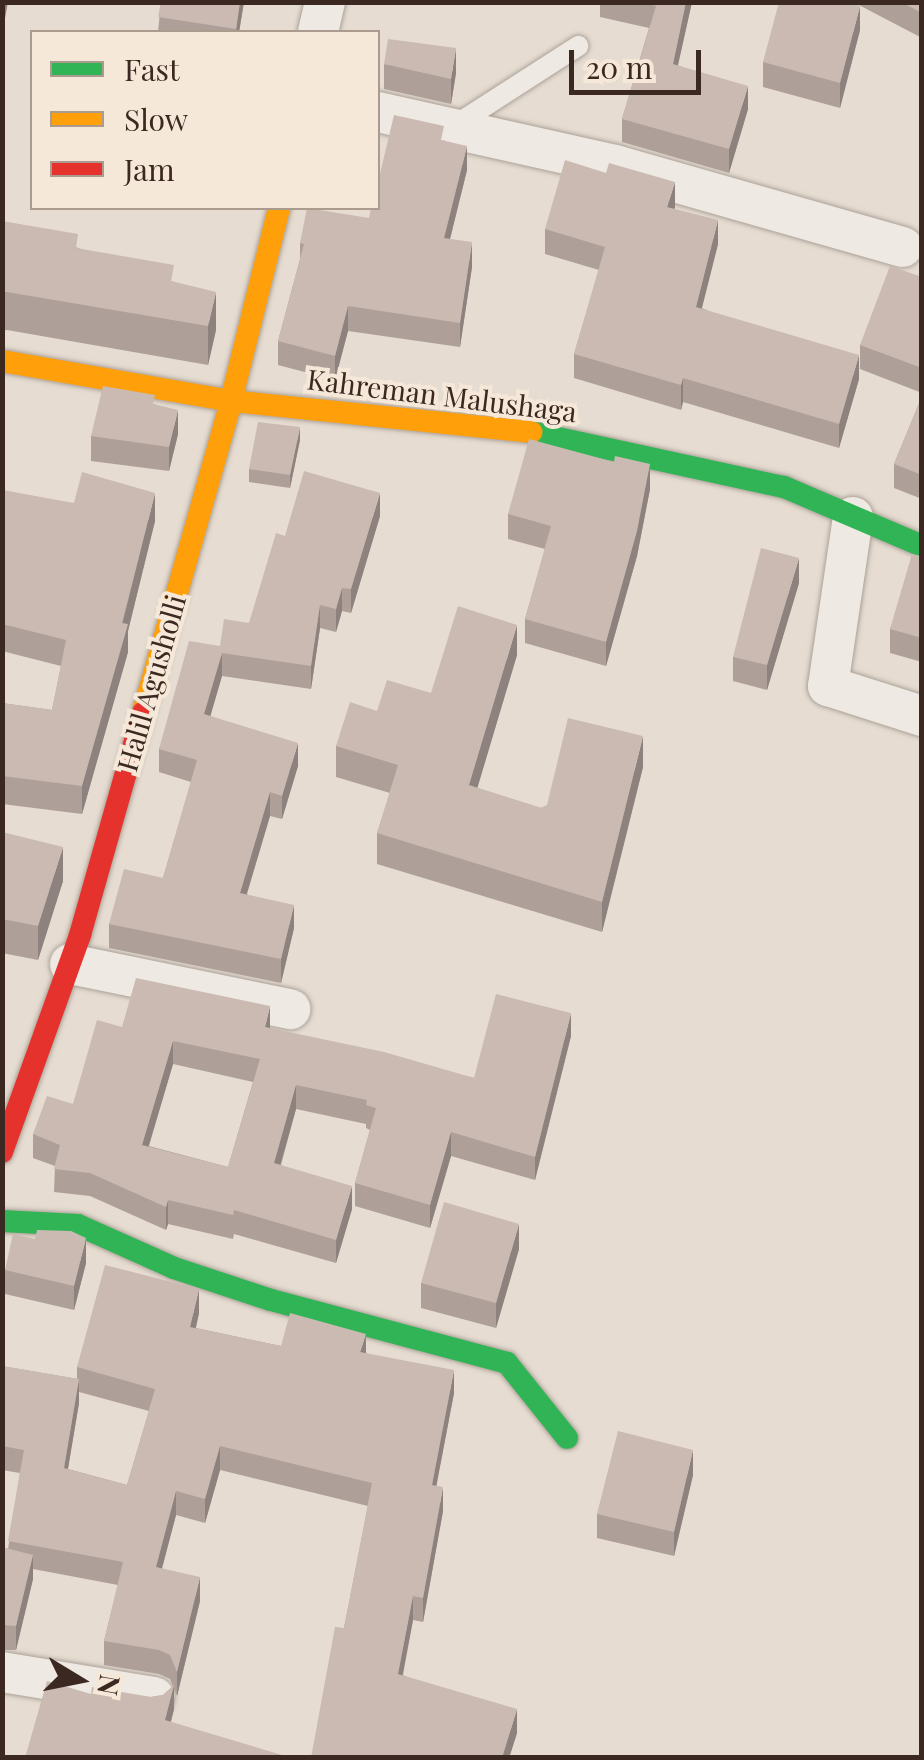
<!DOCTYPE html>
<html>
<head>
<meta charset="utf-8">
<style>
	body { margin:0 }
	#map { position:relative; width:924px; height:1760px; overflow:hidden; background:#e6dcd1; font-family:"Playfair Display",serif }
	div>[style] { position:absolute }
	.roads { filter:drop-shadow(0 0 2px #aca299) drop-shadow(0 0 2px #aca299) }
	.lane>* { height:20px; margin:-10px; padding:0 10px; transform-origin:10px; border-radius:10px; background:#eee9e2 }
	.street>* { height:40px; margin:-20px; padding:0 20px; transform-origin:20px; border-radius:20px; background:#eee9e2 }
	.fast>* { height:22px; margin:-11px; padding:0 11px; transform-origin:11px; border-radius:11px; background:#30b455 }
	.slow>* { height:22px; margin:-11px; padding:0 11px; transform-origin:11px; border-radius:11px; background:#ff9f0a }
	.jam>* { height:22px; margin:-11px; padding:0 11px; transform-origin:11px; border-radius:11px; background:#e5322d }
	.wall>* { inset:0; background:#aea099 }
	.shaded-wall>* { inset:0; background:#8d827d }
	.building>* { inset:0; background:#cabab2 }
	span { translate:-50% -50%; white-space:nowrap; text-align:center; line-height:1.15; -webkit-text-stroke:8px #f6e8d8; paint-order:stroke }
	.street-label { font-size:28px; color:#3b2821 }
	.frame { position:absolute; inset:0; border:5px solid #3b2821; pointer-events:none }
	.legend { position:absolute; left:30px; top:30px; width:350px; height:180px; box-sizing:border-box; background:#f6e8d8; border:2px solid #ab9b8f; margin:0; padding:12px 18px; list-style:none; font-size:30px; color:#3b2821 }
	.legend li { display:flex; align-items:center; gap:20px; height:50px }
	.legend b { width:50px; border:2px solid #ab9b8f }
	.north { position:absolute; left:30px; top:1630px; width:100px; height:100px; -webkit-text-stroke:8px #f6e8d8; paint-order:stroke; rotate:100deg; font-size:28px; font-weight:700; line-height:40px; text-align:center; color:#3b2821 }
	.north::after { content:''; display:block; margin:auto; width:35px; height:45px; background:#3b2821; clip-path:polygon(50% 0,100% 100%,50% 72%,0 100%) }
	.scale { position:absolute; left:569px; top:50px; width:132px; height:45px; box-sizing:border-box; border:5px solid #3b2821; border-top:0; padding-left:12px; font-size:30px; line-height:35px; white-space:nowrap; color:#3b2821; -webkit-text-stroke:8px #f6e8d8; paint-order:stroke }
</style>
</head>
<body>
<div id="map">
	<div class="roads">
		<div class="lane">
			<div style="left:454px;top:126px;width:148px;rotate:-32.8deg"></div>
		</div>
		<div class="street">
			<div style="left:318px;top:32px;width:31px;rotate:-77deg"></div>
			<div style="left:378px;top:112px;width:243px;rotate:12.6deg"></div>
			<div style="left:615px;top:165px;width:299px;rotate:15.9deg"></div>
			<div style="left:853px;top:517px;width:171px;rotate:98.4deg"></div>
			<div style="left:828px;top:686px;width:99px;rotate:17.7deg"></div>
			<div style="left:70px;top:964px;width:225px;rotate:11.6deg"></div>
			<div style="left:2px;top:1672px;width:154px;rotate:9.3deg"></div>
		</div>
		<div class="fast">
			<div style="left:531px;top:432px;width:259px;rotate:12.3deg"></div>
			<div style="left:784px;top:487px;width:150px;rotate:23.1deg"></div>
			<div style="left:2px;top:1221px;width:76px;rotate:3deg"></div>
			<div style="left:78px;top:1225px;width:105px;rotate:24.1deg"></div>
			<div style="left:174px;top:1268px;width:102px;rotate:18.3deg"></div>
			<div style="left:271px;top:1300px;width:244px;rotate:14.9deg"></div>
			<div style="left:507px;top:1363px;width:96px;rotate:51.3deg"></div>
		</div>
		<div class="slow">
			<div style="left:2px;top:361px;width:232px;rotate:9.9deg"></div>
			<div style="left:231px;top:401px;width:302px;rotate:5.9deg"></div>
			<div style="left:143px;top:713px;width:324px;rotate:-74.2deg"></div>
			<div style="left:231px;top:401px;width:199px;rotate:-76deg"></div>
		</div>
		<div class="jam">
			<div style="left:2px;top:1152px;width:231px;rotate:-70.2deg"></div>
			<div style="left:80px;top:935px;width:231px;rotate:-74.2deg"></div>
		</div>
	</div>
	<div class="wall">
		<div style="clip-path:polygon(161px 2px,244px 2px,239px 32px,158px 32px)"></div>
		<div style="clip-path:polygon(600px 2px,692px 2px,678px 65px,748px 109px,729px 173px,622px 142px,622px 119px,649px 28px,600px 17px)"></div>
		<div style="clip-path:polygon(855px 2px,922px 2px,922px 38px,855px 3px)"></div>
		<div style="clip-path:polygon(860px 30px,840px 108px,763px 87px,763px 62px)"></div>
		<div style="clip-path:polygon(384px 64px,456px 73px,451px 104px,384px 89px)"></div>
		<div style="clip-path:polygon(444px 140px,467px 170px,450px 239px,472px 267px,460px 347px,348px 331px,335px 380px,278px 365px,278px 341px,300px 259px,300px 243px,369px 218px)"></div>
		<div style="clip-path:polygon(675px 207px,674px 209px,718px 244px,702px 308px,859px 379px,839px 448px,683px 402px,681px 410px,574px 378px,574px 354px,599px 270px,545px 254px,545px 229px)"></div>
		<div style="clip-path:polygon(2px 221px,174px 282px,216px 330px,208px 365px,7px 330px,2px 331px)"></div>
		<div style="clip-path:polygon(922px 277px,922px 393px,860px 369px,860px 345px)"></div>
		<div style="clip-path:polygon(922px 396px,922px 499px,894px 488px,894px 464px)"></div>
		<div style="clip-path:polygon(155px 404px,178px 434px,169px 471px,91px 461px,91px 436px)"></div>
		<div style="clip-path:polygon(300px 440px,290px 488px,249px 482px,249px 469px)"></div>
		<div style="clip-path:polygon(650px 489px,637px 556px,606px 666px,525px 643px,525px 619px,545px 549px,508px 539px,508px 514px)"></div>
		<div style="clip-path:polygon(2px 490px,155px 521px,128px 631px,128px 652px,82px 814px,2px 804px,2px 703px,52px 710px,61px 666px,2px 651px)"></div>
		<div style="clip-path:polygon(380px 516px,351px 613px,342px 611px,336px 632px,320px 628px,311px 689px,222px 676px,210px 716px,298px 766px,282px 819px,270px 816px,247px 894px,294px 928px,281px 983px,109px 948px,109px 924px,163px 878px,191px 782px,159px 772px,159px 749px,220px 646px,249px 623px,285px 536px)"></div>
		<div style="clip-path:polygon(922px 556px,922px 662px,890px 653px,890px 629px)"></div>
		<div style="clip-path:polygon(799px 583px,767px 690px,733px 681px,733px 657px)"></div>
		<div style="clip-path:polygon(517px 655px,477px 788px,541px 808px,643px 767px,602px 932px,377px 864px,377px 833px,390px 793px,336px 777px,336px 746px,377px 711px,431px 693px)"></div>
		<div style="clip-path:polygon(2px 832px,63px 881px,38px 960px,2px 953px)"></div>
		<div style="clip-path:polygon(evenodd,122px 1027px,270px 1028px,474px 1078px,571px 1036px,535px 1180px,451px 1156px,430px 1228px,355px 1206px,355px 1183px,370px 1130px,366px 1128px,366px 1124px,296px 1109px,281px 1165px,352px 1209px,336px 1263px,234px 1234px,233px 1239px,168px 1224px,166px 1230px,90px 1196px,54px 1192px,55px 1166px,33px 1158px,33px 1134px,73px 1104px,122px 1027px,173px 1064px,253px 1082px,228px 1167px,149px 1146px,173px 1064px)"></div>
		<div style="clip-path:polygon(35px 1239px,86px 1263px,74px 1310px,5px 1294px,5px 1270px)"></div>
		<div style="clip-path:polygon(519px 1249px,496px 1328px,421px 1308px,421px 1283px)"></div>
		<div style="clip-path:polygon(evenodd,199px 1313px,196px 1328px,281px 1346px,366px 1353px,454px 1393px,436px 1486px,443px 1511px,423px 1622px,413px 1620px,403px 1675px,517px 1733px,509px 1758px,311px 1758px,344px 1628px,368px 1506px,220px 1470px,205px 1523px,176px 1515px,162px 1568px,200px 1601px,177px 1696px,174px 1689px,174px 1709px,171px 1722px,25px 1758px,91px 1694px,151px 1697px,163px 1695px,173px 1686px,170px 1679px,159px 1674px,104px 1665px,104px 1641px,118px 1585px,33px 1569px,33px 1579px,16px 1650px,2px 1650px,2px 1547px,8px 1549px,20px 1473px,2px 1470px,2px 1366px,77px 1379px,77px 1367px,199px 1313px,79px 1392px,149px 1411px,127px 1485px,68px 1469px,79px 1403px,79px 1392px)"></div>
		<div style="clip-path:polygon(693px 1475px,674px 1556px,597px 1538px,597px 1514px)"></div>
	</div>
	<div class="shaded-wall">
		<div style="clip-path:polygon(2px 2px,8px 2px,2px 35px)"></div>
		<div style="clip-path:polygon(240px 2px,244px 2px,239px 32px,236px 32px)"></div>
		<div style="clip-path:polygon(686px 2px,692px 2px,673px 87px,673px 64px)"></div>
		<div style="clip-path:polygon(860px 6px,860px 30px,840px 108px,840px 83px)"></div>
		<div style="clip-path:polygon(456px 48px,456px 73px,451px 104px,451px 79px)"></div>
		<div style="clip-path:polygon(748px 86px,748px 109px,729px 173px,729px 149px)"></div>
		<div style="clip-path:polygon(467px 146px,467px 170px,444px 263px,444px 238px)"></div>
		<div style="clip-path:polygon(675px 182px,675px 207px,667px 232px,667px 207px)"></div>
		<div style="clip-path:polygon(718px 220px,718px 244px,696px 331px,696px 307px)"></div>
		<div style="clip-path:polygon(472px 242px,472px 267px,460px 347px,460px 323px)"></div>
		<div style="clip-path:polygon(216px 292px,216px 330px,208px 365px,208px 326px)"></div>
		<div style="clip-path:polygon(348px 306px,348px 331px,335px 380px,335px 356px)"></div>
		<div style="clip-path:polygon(859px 355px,859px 379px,839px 448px,839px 424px)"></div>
		<div style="clip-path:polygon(683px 378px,683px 402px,681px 410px,681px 385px)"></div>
		<div style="clip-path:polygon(178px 410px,178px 434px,169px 471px,169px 447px)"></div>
		<div style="clip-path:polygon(300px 427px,300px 440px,290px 488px,290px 475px)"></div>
		<div style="clip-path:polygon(650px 464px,650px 489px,637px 556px,606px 666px,606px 642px)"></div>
		<div style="clip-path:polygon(155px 493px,155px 521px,128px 631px,128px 652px,82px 814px,82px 786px)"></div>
		<div style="clip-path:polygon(380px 493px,380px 516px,351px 613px,351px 589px)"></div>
		<div style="clip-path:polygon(799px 558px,799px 583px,767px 690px,767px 665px)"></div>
		<div style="clip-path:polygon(342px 588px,342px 611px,336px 632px,336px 609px)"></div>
		<div style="clip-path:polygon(320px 605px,320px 628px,311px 689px,311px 666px)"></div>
		<div style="clip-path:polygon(517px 625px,517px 655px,469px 816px,469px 785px)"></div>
		<div style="clip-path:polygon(222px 653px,222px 676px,204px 738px,204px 714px)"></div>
		<div style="clip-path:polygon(643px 736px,643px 767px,602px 932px,602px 902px)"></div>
		<div style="clip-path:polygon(298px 743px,298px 766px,282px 819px,282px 796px)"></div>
		<div style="clip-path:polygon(270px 792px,270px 816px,240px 916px,240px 893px)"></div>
		<div style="clip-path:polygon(63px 847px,63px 881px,38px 960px,38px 926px)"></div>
		<div style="clip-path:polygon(294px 905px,294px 928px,281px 983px,281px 959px)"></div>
		<div style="clip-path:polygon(270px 1006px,270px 1029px,265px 1027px)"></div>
		<div style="clip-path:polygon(571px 1013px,571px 1036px,535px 1180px,535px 1157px)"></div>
		<div style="clip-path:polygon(173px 1041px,173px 1064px,142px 1168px,142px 1145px)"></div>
		<div style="clip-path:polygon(296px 1085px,296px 1109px,274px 1187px,274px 1163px)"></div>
		<div style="clip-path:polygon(451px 1132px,451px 1156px,430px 1228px,430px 1205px)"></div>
		<div style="clip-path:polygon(352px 1186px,352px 1209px,336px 1263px,336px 1240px)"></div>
		<div style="clip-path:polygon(168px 1200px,168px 1224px,166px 1230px,166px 1207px)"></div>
		<div style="clip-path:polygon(519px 1224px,519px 1249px,496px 1328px,496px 1303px)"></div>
		<div style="clip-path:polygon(86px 1238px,86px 1263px,74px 1310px,74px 1286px)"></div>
		<div style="clip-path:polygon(199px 1289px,199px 1313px,190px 1351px,190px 1327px)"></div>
		<div style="clip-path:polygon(366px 1334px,366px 1358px,360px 1352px)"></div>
		<div style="clip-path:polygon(454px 1370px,454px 1393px,432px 1509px,432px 1485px)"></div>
		<div style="clip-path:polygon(79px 1379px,79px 1403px,64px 1492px,64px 1468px)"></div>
		<div style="clip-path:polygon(220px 1446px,220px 1470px,205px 1523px,205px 1499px)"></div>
		<div style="clip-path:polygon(693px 1450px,693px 1475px,674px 1556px,674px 1532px)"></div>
		<div style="clip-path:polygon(443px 1487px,443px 1511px,423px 1622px,423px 1598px)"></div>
		<div style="clip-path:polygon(176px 1491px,176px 1515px,156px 1591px,156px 1567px)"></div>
		<div style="clip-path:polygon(33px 1555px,33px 1579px,16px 1650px,16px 1626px)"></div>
		<div style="clip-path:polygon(200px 1577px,200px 1601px,177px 1696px,177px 1672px)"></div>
		<div style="clip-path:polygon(413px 1596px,413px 1620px,398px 1698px,398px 1674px)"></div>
		<div style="clip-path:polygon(174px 1685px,174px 1709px,165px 1744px,165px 1720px)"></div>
		<div style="clip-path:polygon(517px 1709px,517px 1733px,509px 1758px,502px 1758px)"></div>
	</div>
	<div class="building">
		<div style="clip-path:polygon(161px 2px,240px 2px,236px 29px,158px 17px)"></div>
		<div style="clip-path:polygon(641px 2px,686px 2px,673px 64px,748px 86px,729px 149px,622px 119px,656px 6px)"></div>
		<div style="clip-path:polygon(779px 2px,847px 2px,860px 6px,840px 83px,763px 62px)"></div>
		<div style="clip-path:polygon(901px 2px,922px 2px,922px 13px)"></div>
		<div style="clip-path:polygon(388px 39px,456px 48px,451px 79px,384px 64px)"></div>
		<div style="clip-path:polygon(394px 115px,444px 126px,441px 140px,467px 146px,444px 238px,472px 242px,460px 323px,348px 306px,335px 356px,278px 341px,304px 244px,300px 243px,307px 208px,369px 218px,371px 208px,378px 208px,378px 182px)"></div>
		<div style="clip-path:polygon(565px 160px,606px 173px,609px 163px,675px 182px,667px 207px,718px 220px,696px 307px,859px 355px,839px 424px,683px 378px,681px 385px,574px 354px,605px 247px,545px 229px)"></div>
		<div style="clip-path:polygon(2px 221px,78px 234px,76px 248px,174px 265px,171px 281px,216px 292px,208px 326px,7px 292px,2px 292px)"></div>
		<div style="clip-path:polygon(890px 266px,922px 277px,922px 368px,860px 345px)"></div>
		<div style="clip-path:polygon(103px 386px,155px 395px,153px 404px,178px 410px,169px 447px,91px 436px)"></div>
		<div style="clip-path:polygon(922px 396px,922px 475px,894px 464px)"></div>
		<div style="clip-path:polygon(258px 422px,300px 427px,290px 475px,249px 469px)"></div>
		<div style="clip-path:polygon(529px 439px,614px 462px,615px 456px,650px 464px,637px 531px,606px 642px,525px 619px,551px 526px,508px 514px)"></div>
		<div style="clip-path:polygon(304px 471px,380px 493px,351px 589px,342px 588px,336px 609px,320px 605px,311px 666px,222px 653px,204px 714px,298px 743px,282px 796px,270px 792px,240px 893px,294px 905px,281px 959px,109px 924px,124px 869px,163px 878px,197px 760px,159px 749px,189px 641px,220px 646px,224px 619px,249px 623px,276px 533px,285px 536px)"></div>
		<div style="clip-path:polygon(82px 472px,155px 493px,122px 623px,128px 624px,82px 786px,2px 776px,2px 703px,52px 710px,66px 640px,2px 624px,2px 490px,74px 503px)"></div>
		<div style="clip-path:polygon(761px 548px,799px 558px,767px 665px,733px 657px)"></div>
		<div style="clip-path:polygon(912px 554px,922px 556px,922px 638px,890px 629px)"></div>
		<div style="clip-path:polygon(458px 606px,517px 625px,469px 785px,541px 808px,547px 805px,568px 718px,643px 736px,602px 902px,377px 833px,398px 765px,336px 746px,350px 702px,377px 711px,387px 680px,431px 693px)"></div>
		<div style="clip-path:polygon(2px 832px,63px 847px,38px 926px,2px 919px)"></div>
		<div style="clip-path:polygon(evenodd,136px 978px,270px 1006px,265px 1027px,384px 1052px,474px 1078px,496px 994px,571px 1013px,535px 1157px,451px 1132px,430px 1205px,355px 1183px,376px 1108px,366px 1105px,367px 1100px,296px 1085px,274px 1163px,352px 1186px,336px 1240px,234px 1210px,233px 1215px,168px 1200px,166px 1207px,90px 1173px,54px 1169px,60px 1145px,33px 1134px,47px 1096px,73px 1104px,97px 1020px,122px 1027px,136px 978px,173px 1041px,260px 1059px,228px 1167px,142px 1145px,173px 1041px)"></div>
		<div style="clip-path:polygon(444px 1202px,519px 1224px,496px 1303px,421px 1283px)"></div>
		<div style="clip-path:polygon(37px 1230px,71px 1231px,86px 1238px,74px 1286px,5px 1270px,13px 1234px,35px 1239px)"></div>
		<div style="clip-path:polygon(105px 1265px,199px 1289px,190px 1327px,281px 1346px,290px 1313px,366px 1334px,360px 1352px,454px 1370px,432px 1485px,443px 1487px,423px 1598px,413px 1596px,398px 1674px,517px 1709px,502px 1758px,311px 1758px,335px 1627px,344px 1628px,372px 1483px,220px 1446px,205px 1499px,176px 1491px,156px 1567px,200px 1577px,177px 1672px,170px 1655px,159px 1650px,104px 1641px,123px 1562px,8px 1541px,24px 1450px,2px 1446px,2px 1366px,79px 1379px,64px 1468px,127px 1485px,155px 1389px,77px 1367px)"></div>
		<div style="clip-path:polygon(618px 1431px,693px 1450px,674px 1532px,597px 1514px)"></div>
		<div style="clip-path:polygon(2px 1547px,33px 1555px,16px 1626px,2px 1625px)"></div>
		<div style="clip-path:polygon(47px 1681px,91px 1694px,92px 1687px,151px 1697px,163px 1695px,174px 1685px,165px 1720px,292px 1758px,25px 1758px)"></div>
	</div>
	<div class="street-label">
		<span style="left:442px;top:395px;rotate:7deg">Kahreman Malushaga</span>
		<span style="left:151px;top:683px;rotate:-74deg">Halil Agusholli</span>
	</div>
	<div class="frame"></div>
	<ul class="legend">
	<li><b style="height:12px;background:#30b455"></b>Fast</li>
	<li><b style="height:12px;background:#ff9f0a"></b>Slow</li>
	<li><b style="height:12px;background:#e5322d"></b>Jam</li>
	</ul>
	<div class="north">N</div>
	<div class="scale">20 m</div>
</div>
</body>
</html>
